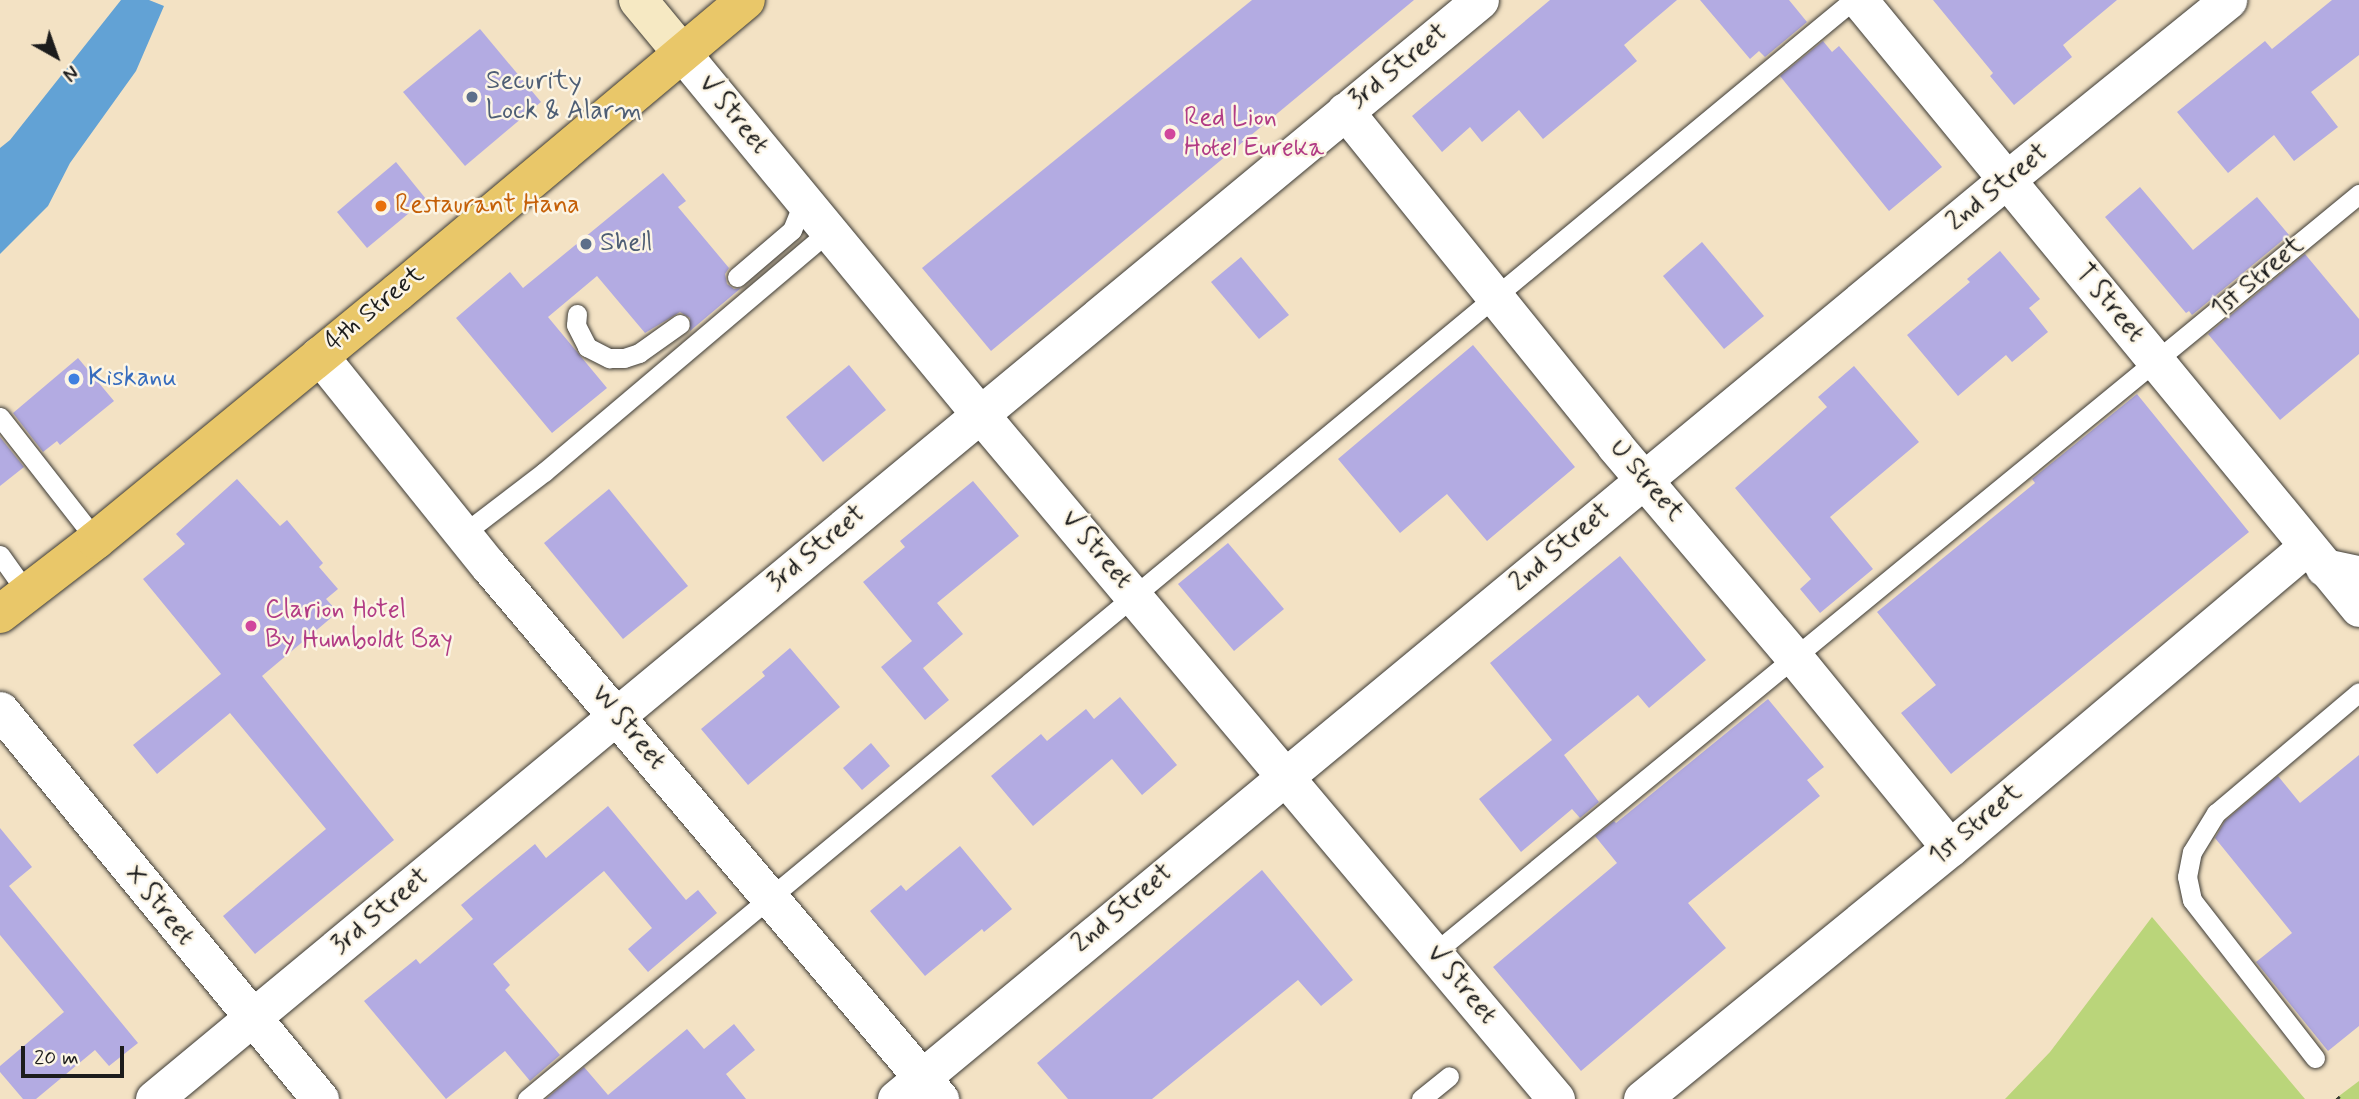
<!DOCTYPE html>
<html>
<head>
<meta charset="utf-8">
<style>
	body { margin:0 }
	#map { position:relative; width:2359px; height:1099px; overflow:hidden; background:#f3e2c4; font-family:Mynerve,sans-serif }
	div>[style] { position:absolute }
	.green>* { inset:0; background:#bad57a }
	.water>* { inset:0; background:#62a2d5 }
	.building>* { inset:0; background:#b3abe2 }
	.path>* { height:4.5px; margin-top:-2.25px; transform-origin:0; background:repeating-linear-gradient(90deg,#3c3a35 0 5px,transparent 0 10px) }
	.roads { filter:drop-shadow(0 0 2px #3c3a35) drop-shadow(0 0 2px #3c3a35) }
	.service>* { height:19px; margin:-9.5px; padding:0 9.5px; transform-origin:9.5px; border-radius:9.5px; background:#fff }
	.minor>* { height:37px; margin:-18.5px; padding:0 18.5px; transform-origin:18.5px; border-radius:18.5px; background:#fff }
	.tertiary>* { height:38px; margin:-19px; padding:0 19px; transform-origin:19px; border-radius:19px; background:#fff }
	.secondary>* { height:38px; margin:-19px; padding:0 19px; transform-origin:19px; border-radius:19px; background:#f6e9c3 }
	.trunk>* { height:38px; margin:-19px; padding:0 19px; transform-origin:19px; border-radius:19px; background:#e9c769 }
	.dots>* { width:19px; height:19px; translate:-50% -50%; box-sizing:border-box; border:4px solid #fcf5e5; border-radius:50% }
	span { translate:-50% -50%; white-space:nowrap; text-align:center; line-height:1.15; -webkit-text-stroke:5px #fcf5e5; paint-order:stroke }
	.street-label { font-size:26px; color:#1c1c1c }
	.service-label { font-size:26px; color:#4e5e75 }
	.left { translate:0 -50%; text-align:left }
	.hotel-label { font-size:26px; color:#b23c85 }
	.food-label { font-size:26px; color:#c56008 }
	.shop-label { font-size:26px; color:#366cbe }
	.north { position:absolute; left:21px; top:21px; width:70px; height:70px; -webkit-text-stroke:5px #fcf5e5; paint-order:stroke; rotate:140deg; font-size:19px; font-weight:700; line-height:28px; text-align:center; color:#1c1c1c }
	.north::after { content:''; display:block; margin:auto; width:24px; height:32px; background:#1c1c1c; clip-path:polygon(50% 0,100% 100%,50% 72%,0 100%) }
	.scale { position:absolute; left:21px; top:1046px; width:103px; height:32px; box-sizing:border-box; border:4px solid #1c1c1c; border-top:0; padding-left:9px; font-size:21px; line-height:24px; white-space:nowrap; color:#1c1c1c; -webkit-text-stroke:5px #fcf5e5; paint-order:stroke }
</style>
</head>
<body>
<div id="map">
	<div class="green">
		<div style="clip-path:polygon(2152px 917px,2305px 1099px,2005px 1099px,2050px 1052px)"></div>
		<div style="clip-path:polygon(2359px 1081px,2359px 1099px,2335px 1099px)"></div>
	</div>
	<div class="water">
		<div style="clip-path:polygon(121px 0,149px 0,164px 6px,136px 71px,70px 163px,48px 206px,0 254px,0 148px,10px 140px)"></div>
	</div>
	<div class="building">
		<div style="clip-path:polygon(1252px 0,1414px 0,991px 351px,922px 268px)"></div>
		<div style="clip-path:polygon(1550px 0,1677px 0,1624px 45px,1637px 61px,1543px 139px,1519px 110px,1482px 142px,1470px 127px,1442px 152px,1412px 116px)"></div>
		<div style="clip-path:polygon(1700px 0,1789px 0,1807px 22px,1765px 57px,1759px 51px,1750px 59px)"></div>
		<div style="clip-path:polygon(1933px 0,2117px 0,2063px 45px,2072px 57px,2014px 105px,1990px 76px,1993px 73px)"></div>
		<div style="clip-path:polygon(2332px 0,2359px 0,2359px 55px,2311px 92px,2338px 127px,2294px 161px,2274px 135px,2228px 173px,2177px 112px,2265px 41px,2272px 49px)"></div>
		<div style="clip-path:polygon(480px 29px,541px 102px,465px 166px,403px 92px)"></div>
		<div style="clip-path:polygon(1823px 41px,1832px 52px,1839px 46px,1942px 167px,1889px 211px,1780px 76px)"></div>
		<div style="clip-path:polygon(396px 162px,426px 199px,367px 248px,337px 212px)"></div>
		<div style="clip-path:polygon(663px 173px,686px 201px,678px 207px,729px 268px,725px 274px,727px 284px,734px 289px,741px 288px,690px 331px,690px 318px,680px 312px,645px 333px,597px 276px,548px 317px,607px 388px,552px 433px,456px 318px,510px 272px,523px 288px)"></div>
		<div style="clip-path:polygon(2140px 187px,2193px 250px,2257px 197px,2289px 235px,2192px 315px,2189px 311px,2186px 313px,2105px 217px)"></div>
		<div style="clip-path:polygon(1702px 242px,1764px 316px,1724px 349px,1663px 276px)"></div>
		<div style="clip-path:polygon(2000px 251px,2040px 299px,2029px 308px,2048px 332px,2012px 362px,2006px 355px,1958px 396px,1907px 335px,1970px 282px,1967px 279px)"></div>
		<div style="clip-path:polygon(2305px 254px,2359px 319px,2359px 354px,2280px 420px,2208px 334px)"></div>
		<div style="clip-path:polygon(1241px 257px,1289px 315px,1259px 339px,1211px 282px)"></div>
		<div style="clip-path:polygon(1473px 345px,1575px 467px,1487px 541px,1447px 494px,1400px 533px,1338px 459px)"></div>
		<div style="clip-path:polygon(78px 358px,114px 401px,60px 445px,57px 441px,43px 452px,13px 413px)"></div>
		<div style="clip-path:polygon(849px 365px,886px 410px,823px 462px,786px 417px)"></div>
		<div style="clip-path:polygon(1854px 366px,1919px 442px,1830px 517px,1873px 569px,1820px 613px,1800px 589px,1811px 579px,1735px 488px,1827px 407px,1818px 397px)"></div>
		<div style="clip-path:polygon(2137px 394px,2249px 532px,1951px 774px,1901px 713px,1936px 685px,1877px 612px,2035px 483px,2032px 479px)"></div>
		<div style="clip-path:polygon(0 437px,24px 467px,0 486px)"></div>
		<div style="clip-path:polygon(237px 479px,280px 526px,287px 520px,323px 563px,319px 567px,338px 589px,326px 599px,338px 612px,262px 676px,394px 840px,255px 954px,223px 916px,326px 829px,230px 713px,157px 774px,133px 745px,221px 674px,143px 579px,185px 544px,176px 534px)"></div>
		<div style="clip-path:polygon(973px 481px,1019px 536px,937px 603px,963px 634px,923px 668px,949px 700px,925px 720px,881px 667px,912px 641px,863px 582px,905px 547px,900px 541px)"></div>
		<div style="clip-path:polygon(609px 489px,688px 586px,623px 639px,544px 543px)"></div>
		<div style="clip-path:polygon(1228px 543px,1284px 609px,1234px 651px,1178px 584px)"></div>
		<div style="clip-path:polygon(1620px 556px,1706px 660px,1649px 708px,1638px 695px,1564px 755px,1599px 802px,1580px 818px,1572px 809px,1521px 852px,1479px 799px,1552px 740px,1490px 663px)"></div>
		<div style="clip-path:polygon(790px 648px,840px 707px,748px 785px,701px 729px,765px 676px,762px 672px)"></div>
		<div style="clip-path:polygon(1120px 697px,1177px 765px,1142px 795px,1112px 759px,1033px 826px,991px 776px,1041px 734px,1047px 741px,1086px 709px,1094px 719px)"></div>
		<div style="clip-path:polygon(1768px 699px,1824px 767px,1807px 780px,1820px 796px,1688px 903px,1726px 948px,1581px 1071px,1493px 967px,1617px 863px,1595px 836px,1614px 821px,1616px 823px)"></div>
		<div style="clip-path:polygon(871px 743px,890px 766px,862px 790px,843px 768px)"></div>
		<div style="clip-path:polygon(2359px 755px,2359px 1026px,2328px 1051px,2256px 962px,2292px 933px,2215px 838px,2225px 821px,2278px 776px,2300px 803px)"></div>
		<div style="clip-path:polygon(608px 806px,686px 900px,698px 890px,717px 913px,648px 972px,628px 949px,652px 928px,604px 871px,493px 964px,510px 985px,505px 990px,560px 1055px,530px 1081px,505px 1051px,446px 1099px,364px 1001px,416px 959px,420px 964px,473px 919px,461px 905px,535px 844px,546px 858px)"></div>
		<div style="clip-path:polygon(0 828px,32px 867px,9px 886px,138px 1043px,109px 1066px,95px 1050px,36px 1099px,23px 1099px,0 1072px,0 1066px,64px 1012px,0 935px)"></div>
		<div style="clip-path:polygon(960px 846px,1012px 909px,984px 932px,982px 929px,925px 976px,870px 911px,901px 885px,906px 891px)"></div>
		<div style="clip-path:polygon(1262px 870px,1353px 980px,1321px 1006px,1298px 980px,1152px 1099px,1068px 1099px,1037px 1063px)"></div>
		<div style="clip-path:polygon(734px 1024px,755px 1050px,726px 1074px,746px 1099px,546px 1099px,584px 1067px,608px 1095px,687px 1029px,704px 1049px)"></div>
	</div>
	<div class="path">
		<div style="left:2337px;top:1097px;width:3px;rotate:45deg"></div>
	</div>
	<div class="roads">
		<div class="service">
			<div style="left:737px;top:277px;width:72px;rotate:-40.5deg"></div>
			<div style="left:792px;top:230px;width:31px;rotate:-68deg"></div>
			<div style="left:577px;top:314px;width:11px;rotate:95deg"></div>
			<div style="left:576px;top:325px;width:25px;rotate:63deg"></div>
			<div style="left:587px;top:347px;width:25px;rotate:27deg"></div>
			<div style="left:609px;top:358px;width:15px"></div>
			<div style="left:624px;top:358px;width:16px;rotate:-18deg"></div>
			<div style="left:639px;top:353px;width:50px;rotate:-35.3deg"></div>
			<div style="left:0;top:417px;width:156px;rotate:52deg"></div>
			<div style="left:463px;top:534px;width:102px;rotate:-37.4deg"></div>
			<div style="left:544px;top:472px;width:373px;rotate:-40.2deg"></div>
			<div style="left:0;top:555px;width:47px;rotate:54.6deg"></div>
			<div style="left:1434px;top:953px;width:1197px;rotate:-39.37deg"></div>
			<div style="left:2315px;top:1058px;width:200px;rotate:-127.9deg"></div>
			<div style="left:2192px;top:900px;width:24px;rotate:-102deg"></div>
			<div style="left:2187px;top:877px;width:25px;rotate:-79deg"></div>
			<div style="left:2192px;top:852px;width:46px;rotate:-58.4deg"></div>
			<div style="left:2216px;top:813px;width:187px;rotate:-40.2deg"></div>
			<div style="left:527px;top:1099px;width:1722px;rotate:-39.65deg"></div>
			<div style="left:1421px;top:1099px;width:36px;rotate:-39deg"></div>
		</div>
		<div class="minor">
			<div style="left:1859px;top:0;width:787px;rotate:50.57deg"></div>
			<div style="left:682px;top:53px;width:468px;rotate:50.5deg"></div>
			<div style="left:980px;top:414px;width:895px;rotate:49.94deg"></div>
			<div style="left:1345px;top:111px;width:430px;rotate:51.1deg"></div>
			<div style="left:1615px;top:446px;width:278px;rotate:49.7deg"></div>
			<div style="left:1795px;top:658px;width:245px;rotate:50.8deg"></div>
			<div style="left:319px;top:355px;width:270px;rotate:51.2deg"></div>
			<div style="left:488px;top:565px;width:700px;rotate:49.75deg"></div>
			<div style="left:0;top:710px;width:504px;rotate:50.56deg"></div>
			<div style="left:154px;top:1099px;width:1722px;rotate:-39.65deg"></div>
			<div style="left:896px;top:1099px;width:1441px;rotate:-39.62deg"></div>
			<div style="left:2006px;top:180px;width:286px;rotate:-39deg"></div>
			<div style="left:1642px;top:1099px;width:397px;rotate:-39.2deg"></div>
			<div style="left:1950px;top:848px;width:466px;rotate:-40.2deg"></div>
		</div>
		<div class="tertiary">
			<div style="left:2325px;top:568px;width:35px;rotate:12deg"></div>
		</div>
		<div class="secondary">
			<div style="left:638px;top:0;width:69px;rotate:50.3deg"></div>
		</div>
		<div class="trunk">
			<div style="left:0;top:614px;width:121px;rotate:-37.6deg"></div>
			<div style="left:96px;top:540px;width:391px;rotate:-39.4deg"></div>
			<div style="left:398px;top:292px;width:454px;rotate:-40deg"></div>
		</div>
	</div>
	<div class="dots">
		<div style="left:472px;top:97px;background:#5c6f8a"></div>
		<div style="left:1170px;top:134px;background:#d1479c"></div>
		<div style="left:381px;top:206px;background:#e8710a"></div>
		<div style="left:586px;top:244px;background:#5c6f8a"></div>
		<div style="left:74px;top:379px;background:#3f7fe0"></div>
		<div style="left:251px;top:626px;background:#d1479c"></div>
	</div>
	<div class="street-label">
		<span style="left:1399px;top:67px;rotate:-39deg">3rd Street</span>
		<span style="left:733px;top:115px;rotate:50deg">V Street</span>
		<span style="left:1998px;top:188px;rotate:-39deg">2nd Street</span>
		<span style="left:2258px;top:278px;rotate:-40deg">1st Street</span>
		<span style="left:2109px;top:304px;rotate:50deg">T Street</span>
		<span style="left:375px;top:309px;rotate:-39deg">4th Street</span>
		<span style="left:1646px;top:481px;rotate:49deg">U Street</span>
		<span style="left:1561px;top:548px;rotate:-40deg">2nd Street</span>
		<span style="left:817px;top:549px;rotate:-40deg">3rd Street</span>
		<span style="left:1096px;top:550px;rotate:49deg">V Street</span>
		<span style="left:628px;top:728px;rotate:50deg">W Street</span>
		<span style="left:1976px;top:825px;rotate:-40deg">1st Street</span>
		<span style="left:159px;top:906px;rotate:51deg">X Street</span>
		<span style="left:1123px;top:909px;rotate:-40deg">2nd Street</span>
		<span style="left:381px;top:912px;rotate:-40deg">3rd Street</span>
		<span style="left:1461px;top:985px;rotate:50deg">V Street</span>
	</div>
	<div class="service-label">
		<span class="left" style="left:486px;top:97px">Security<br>Lock &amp; Alarm</span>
		<span class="left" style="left:600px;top:244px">Shell</span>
	</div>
	<div class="hotel-label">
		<span class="left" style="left:1184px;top:134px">Red Lion<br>Hotel Eureka</span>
		<span class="left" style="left:265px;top:626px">Clarion Hotel<br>By Humboldt Bay</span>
	</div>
	<div class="food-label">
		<span class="left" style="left:395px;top:206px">Restaurant Hana</span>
	</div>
	<div class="shop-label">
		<span class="left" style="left:88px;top:379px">Kiskanu</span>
	</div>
	<div class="north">N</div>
	<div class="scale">20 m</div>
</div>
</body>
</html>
